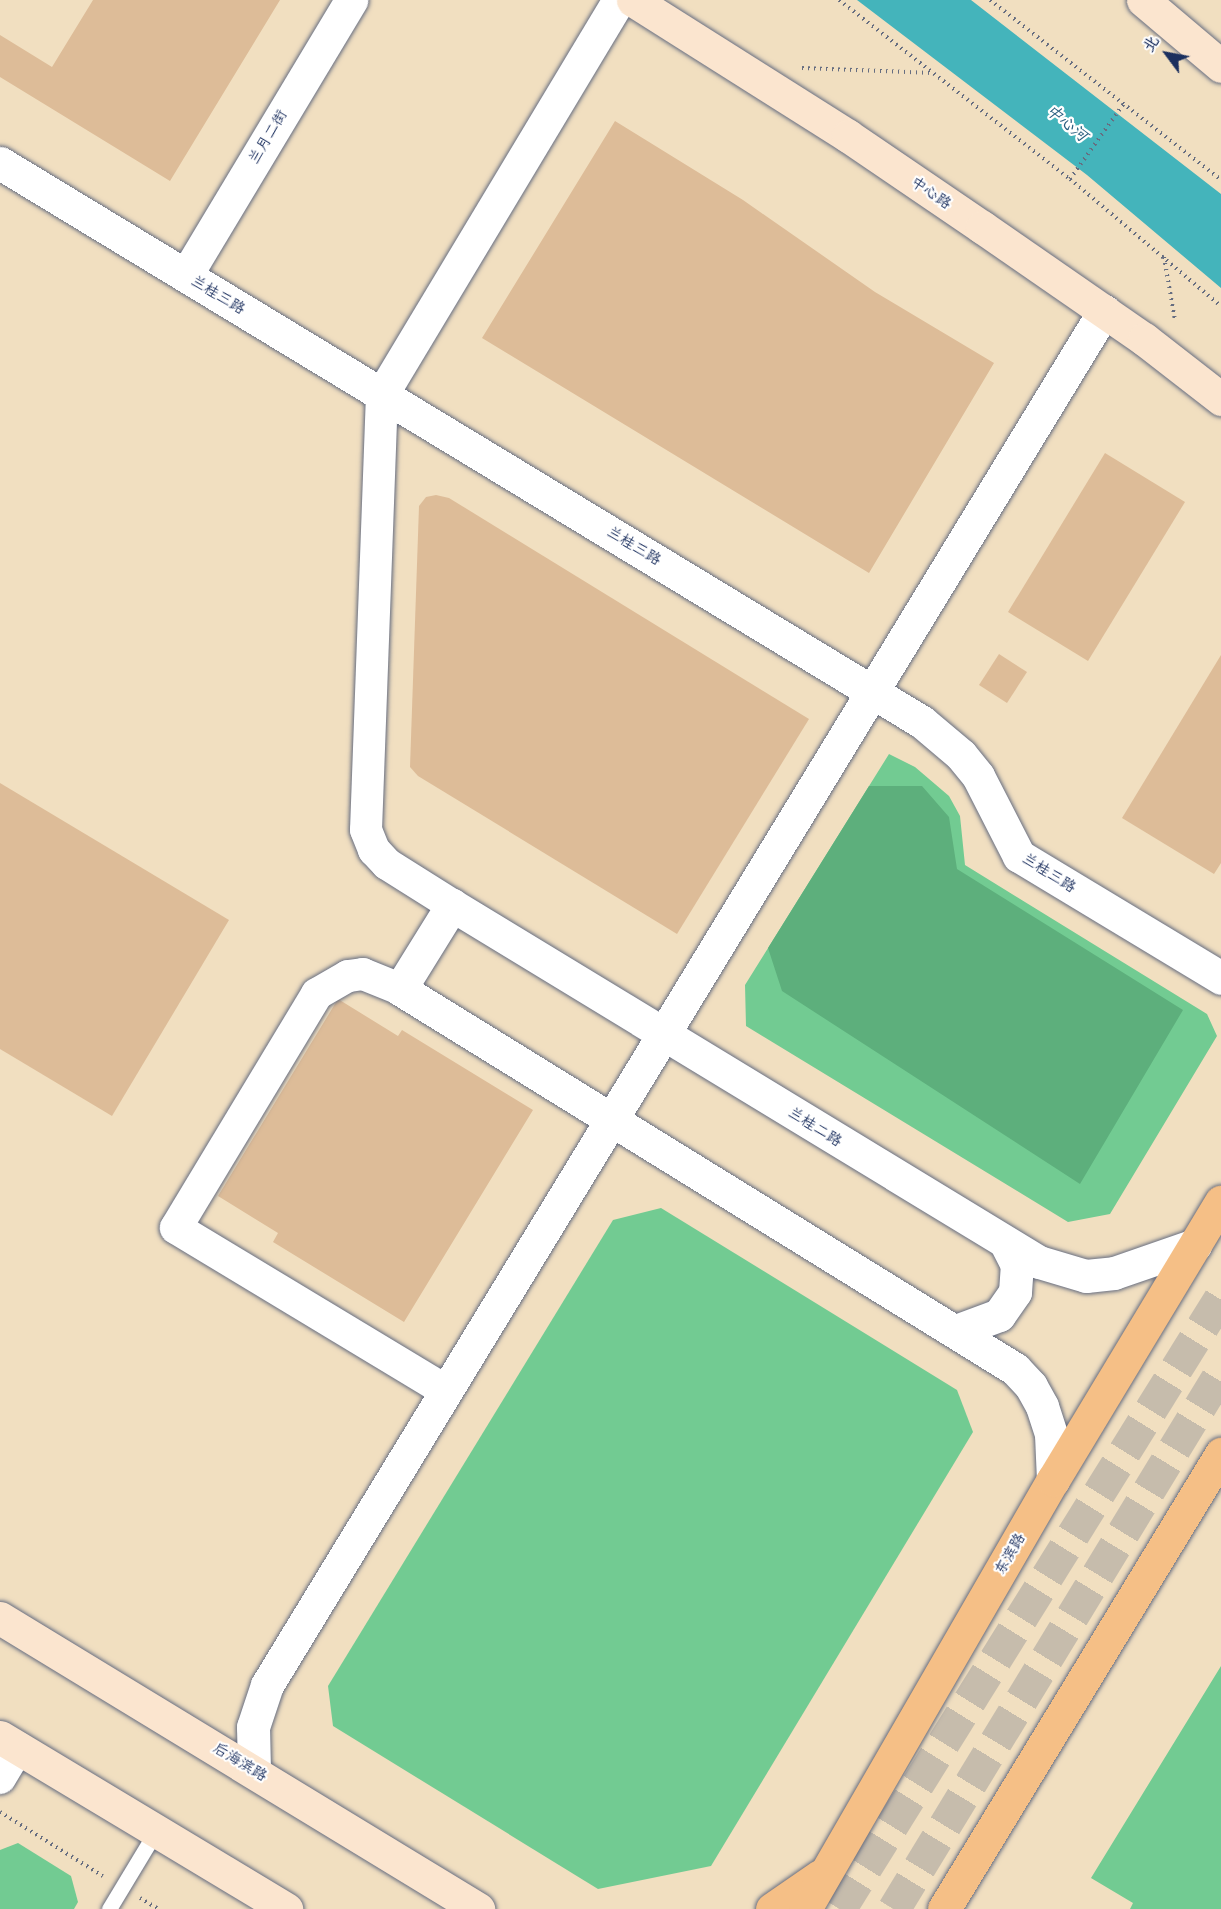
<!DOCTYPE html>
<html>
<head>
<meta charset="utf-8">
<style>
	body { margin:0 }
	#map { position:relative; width:1221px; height:1909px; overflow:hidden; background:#f1dfc0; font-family:"Balsamiq Sans","LXGW WenKai TC",sans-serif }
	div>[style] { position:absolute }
	.green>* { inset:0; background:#72cb92 }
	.forest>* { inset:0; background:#5daf7c }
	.water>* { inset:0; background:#44b4bb }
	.building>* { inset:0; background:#ddbc98 }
	.motorway-tunnel>* { height:33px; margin-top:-16.5px; transform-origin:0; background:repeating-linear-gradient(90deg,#c6bcac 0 33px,transparent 0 49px) }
	.path>* { height:4px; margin-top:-2px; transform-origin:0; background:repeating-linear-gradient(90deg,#666d80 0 1.5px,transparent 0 6px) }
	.roads { filter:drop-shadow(0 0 2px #666d80) drop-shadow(0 0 2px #666d80) }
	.service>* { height:15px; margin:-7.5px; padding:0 7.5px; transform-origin:7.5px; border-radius:7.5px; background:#fff }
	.minor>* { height:32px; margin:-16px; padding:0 16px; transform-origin:16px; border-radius:16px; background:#fff }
	.tertiary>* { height:33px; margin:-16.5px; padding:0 16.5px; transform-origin:16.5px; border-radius:16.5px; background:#fff }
	.secondary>* { height:33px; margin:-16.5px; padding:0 16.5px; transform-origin:16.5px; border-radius:16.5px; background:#fbe5cf }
	.primary>* { height:33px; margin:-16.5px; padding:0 16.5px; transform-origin:16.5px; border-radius:16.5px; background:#f5bf86 }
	span { translate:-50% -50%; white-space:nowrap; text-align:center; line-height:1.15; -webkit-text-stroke:4.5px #fff; paint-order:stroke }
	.street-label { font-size:15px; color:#1b2f5e }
	.water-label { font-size:16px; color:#295e7f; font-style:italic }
	.north { position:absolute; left:1137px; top:24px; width:60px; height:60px; -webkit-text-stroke:4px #fff; paint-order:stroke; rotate:302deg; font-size:16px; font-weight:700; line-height:24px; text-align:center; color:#1b2f5e }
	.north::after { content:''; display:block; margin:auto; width:21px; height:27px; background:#1b2f5e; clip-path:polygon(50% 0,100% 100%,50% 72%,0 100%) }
</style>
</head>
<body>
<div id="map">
	<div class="green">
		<div style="clip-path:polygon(889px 754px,915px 767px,949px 796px,960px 816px,965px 865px,1207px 1014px,1217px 1036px,1110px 1214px,1068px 1222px,746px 1026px,745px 985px)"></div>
		<div style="clip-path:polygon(661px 1208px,957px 1390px,973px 1432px,711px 1866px,598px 1889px,333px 1726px,328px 1686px,613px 1220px)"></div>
		<div style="clip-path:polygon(1221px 1666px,1221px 1909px,1130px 1909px,1133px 1903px,1091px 1878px)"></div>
		<div style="clip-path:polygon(18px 1843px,71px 1876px,78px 1902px,74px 1909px,0 1909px,0 1850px)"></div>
	</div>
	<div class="forest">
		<div style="clip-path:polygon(869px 786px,922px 786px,949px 817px,957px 869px,1183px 1010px,1080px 1184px,782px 991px,768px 948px)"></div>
	</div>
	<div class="water">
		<div style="clip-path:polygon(857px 0,971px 0,1221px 194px,1221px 288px,1087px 175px)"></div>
	</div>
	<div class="building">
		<div style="clip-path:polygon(93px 0,280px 0,170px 181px,0 77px,0 35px,52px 67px)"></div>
		<div style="clip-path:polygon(615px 121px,743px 200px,875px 292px,994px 363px,869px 573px,482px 338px)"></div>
		<div style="clip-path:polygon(1105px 453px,1185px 502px,1088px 661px,1008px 612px)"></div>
		<div style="clip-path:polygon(436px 495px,449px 498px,809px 719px,677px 934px,418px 776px,410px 767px,419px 506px,426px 497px)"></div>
		<div style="clip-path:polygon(999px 654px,1027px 672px,1007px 703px,979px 685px)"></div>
		<div style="clip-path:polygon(1221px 655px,1221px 863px,1214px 874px,1122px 818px)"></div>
		<div style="clip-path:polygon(0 783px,229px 920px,112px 1116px,0 1049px)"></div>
		<div style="clip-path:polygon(338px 999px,398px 1036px,402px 1030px,533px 1110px,404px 1322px,273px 1242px,278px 1233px,218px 1196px)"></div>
	</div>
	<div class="motorway-tunnel">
		<div style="left:840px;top:1909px;width:721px;rotate:-58.1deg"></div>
		<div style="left:894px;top:1909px;width:629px;rotate:-58.66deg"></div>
	</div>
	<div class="path">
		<div style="left:839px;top:0;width:292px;rotate:37.8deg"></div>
		<div style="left:1070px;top:179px;width:197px;rotate:40.1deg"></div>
		<div style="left:990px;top:0;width:293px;rotate:37.9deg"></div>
		<div style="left:802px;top:68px;width:131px;rotate:2.2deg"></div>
		<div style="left:1070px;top:179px;width:95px;rotate:-54.5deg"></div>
		<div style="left:1164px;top:257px;width:64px;rotate:80.1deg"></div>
		<div style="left:0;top:1812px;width:121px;rotate:31.9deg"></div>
		<div style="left:140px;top:1898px;width:21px;rotate:31deg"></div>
	</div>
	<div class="roads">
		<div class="service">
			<div style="left:109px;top:1909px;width:91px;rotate:-58.9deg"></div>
		</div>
		<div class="minor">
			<div style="left:382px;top:394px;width:436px;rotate:92.1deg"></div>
			<div style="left:366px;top:830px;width:22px;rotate:68deg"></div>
			<div style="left:374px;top:850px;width:19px;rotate:47deg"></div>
			<div style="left:387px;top:864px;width:77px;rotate:32.2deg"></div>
			<div style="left:400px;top:989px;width:40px;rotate:-158deg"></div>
			<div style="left:363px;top:974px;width:15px;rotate:172deg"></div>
			<div style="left:348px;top:976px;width:36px;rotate:150deg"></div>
			<div style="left:317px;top:994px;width:273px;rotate:121.1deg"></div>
			<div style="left:176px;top:1228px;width:315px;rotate:31.1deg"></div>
			<div style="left:0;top:1778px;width:35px;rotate:-59deg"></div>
		</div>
		<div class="tertiary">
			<div style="left:0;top:163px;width:1078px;rotate:31.23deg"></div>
			<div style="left:922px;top:722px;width:51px;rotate:40.2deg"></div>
			<div style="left:961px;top:755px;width:27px;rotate:51deg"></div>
			<div style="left:978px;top:776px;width:90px;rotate:62.9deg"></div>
			<div style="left:1019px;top:856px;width:236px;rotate:31.1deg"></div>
			<div style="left:186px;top:275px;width:321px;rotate:-59deg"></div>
			<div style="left:382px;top:394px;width:460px;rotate:-59deg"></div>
			<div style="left:956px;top:1331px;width:46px;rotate:-20.4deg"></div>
			<div style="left:999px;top:1315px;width:28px;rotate:-55deg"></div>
			<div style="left:1015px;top:1292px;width:27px;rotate:-86deg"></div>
			<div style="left:1017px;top:1265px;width:22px;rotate:-117deg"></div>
			<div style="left:1053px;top:1480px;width:46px;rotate:-92.5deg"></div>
			<div style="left:1051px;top:1434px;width:29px;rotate:-108deg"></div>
			<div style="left:1042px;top:1406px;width:23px;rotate:-119deg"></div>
			<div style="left:1031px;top:1386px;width:23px;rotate:-133deg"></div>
			<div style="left:1015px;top:1369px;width:723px;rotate:-148.29deg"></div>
			<div style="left:400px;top:989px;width:99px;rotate:-58.2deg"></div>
			<div style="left:452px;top:905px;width:687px;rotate:31.31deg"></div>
			<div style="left:1039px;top:1262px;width:49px;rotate:16.6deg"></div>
			<div style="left:1086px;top:1276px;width:28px;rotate:-6deg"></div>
			<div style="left:1114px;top:1273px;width:86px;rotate:-19.1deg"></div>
			<div style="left:254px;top:1770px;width:43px;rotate:-91.3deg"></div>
			<div style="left:253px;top:1727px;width:44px;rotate:-71.6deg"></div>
			<div style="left:267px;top:1685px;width:1609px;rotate:-58.65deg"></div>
		</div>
		<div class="secondary">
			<div style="left:633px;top:0;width:254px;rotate:32.3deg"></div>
			<div style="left:848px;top:136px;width:162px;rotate:34.2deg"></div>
			<div style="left:982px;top:227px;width:197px;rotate:34.7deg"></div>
			<div style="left:1144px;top:339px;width:98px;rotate:37.9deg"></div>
			<div style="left:1143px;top:0;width:102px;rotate:40.2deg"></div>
			<div style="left:0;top:1618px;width:560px;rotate:31.33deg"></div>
			<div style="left:0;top:1737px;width:334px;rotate:31deg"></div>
		</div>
		<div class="primary">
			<div style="left:772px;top:1909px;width:58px;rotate:-34.5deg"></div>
			<div style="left:805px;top:1909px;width:496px;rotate:-60deg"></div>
			<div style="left:1053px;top:1480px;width:325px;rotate:-58.9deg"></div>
			<div style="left:944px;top:1909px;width:533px;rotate:-58.67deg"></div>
		</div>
	</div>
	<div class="street-label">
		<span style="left:268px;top:137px;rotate:-59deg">兰月二街</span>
		<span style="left:931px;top:193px;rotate:34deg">中心路</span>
		<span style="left:218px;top:295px;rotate:31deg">兰桂三路</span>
		<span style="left:634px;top:546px;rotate:31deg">兰桂三路</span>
		<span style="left:1049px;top:873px;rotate:32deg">兰桂三路</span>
		<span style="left:815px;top:1127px;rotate:32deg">兰桂二路</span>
		<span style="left:1010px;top:1554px;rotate:-60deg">东滨路</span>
		<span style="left:240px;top:1762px;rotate:31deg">后海滨路</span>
	</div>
	<div class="water-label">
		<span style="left:1066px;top:124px;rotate:39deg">中心河</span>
	</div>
	<div class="north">北</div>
</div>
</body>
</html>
